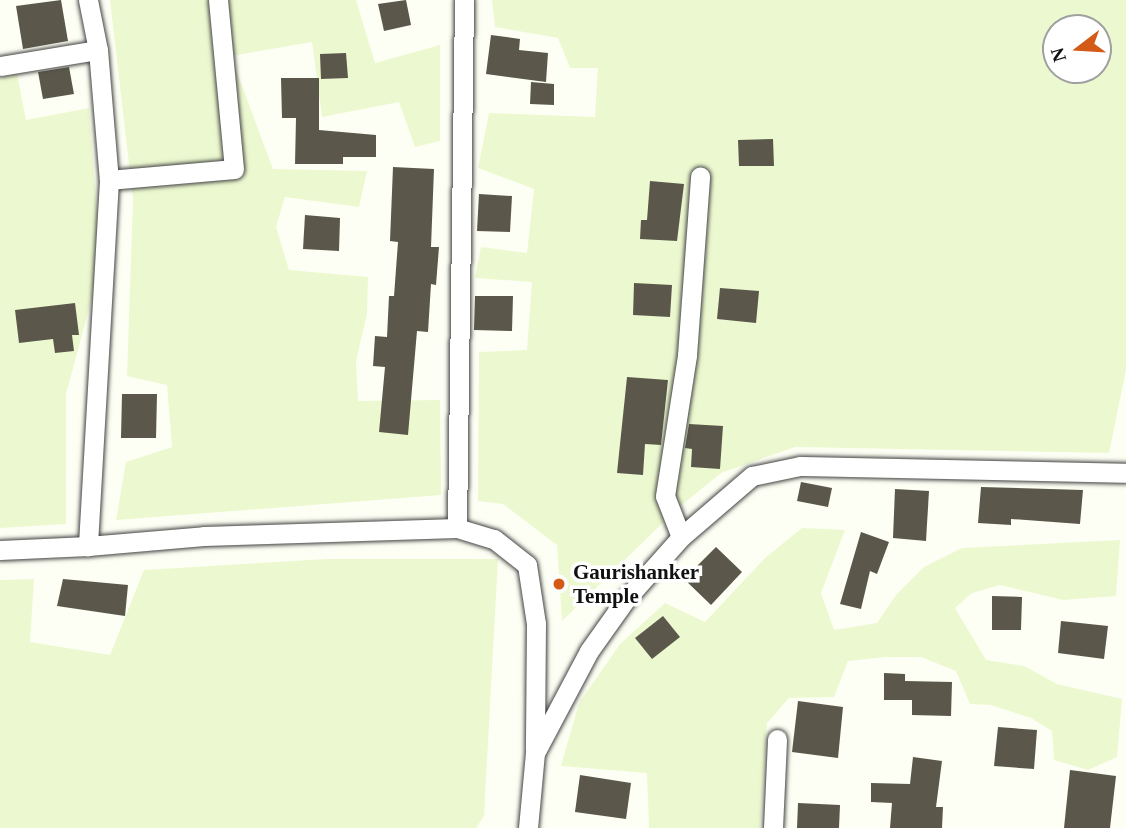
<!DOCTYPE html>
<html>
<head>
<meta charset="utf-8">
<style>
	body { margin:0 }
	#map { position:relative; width:1126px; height:828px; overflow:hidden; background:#fdfff4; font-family:Georgia,serif }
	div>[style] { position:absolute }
	.farmland>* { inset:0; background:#ecf9d0 }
	.building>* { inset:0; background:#5b584b }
	.roads { filter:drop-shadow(0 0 2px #444) drop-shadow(0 0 2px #444) }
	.street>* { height:19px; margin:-9.5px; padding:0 9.5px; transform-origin:9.5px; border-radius:9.5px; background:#fff }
	.dots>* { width:19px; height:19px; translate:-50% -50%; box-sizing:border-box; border:4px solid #fff; border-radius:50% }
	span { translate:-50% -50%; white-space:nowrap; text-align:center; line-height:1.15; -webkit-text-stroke:7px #fff; paint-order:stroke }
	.poi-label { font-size:21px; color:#111; font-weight:700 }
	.left { translate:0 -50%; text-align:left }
	.north { position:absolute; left:1042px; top:14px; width:70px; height:70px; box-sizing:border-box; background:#fff; border:2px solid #a0a0a0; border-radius:50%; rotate:253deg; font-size:19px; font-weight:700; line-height:28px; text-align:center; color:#111 }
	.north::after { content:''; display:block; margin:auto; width:24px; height:32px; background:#d35a17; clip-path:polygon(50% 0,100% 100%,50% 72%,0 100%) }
</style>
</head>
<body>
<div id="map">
	<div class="farmland">
		<div style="clip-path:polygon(110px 0,356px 0,375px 63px,440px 45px,440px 141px,415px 147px,399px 102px,322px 117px,312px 42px,231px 56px,273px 169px,367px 171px,359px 207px,285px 197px,276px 227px,289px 270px,368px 277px,367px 314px,356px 361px,358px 401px,440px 400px,441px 495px,116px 520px,126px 462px,172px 447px,167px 385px,127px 376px,133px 199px)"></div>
		<div style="clip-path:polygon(evenodd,492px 0,1126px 0,1126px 370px,1109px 453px,795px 447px,721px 473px,678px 508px,562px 621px,557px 545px,503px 504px,478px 501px,479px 352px,527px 350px,532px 282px,475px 278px,481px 247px,527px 253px,534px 189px,478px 168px,489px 113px,595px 117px,598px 68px,570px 68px,558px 38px,495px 27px,492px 0,1056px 28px,1098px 28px,1098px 70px,1056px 70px,1056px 28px)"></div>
		<div style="clip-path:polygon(17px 74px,26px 120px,89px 108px,101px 264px,66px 394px,66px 524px,0 528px,0 78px)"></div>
		<div style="clip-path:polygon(802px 528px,845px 530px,821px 593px,834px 630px,877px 623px,896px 595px,924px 567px,962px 548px,1120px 540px,1116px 596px,1063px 600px,1000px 585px,972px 593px,955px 608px,986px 660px,1024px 666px,1057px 684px,1122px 699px,1117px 757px,1088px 770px,1054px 760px,1052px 731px,1031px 718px,991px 705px,970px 704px,956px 671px,921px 657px,886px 657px,848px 661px,834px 697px,789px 698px,767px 723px,760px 828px,649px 828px,647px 773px,561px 766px,579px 703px,620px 644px,665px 603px,705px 622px,765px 558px)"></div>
		<div style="clip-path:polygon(326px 559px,498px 559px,484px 816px,476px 828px,0 828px,0 580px,34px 579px,30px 642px,110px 655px,144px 570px)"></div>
	</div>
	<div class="building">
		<div style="clip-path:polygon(61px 0,68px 41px,23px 49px,16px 6px)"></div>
		<div style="clip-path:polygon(406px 0,411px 25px,384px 31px,378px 4px)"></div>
		<div style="clip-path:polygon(491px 35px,520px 39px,519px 50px,548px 53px,546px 82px,486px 74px)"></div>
		<div style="clip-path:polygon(346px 53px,348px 78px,321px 79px,320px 54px)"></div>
		<div style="clip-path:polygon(69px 67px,74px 94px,43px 99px,38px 72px)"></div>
		<div style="clip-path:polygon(281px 78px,319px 78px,319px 130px,376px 135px,376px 157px,343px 157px,343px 164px,295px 164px,296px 118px,282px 118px)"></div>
		<div style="clip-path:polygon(531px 82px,554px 84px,554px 105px,530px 104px)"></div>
		<div style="clip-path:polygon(773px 139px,774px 166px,739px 166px,738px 140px)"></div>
		<div style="clip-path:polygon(393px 167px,434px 169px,431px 247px,439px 247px,436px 285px,431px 284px,428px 332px,417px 331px,408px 435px,379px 432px,385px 367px,373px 366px,375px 336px,387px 337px,389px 296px,394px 296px,398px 242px,390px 241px)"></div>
		<div style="clip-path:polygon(650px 181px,684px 184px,677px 241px,640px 239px,641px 220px,647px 220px)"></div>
		<div style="clip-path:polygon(479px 194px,512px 196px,510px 232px,477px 231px)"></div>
		<div style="clip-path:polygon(305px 215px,340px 218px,339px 251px,303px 249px)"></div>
		<div style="clip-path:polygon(634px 283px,672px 285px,670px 317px,633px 315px)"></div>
		<div style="clip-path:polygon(720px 288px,759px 291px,756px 323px,717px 319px)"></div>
		<div style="clip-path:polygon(475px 296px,513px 296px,512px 331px,474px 330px)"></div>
		<div style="clip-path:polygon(75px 303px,79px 335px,72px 335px,74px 351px,55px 353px,53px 339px,19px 343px,15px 310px)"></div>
		<div style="clip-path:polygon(627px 377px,668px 380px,661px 445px,645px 444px,643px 475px,617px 473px)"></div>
		<div style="clip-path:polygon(122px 394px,157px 394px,156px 438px,121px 438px)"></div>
		<div style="clip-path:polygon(689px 424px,723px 426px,720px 469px,691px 467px,692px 449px,685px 448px)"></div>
		<div style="clip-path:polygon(801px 482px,832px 488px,828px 507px,797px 501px)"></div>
		<div style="clip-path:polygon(981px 487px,1083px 490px,1080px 524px,1011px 519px,1011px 525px,978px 523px)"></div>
		<div style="clip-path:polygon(895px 489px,929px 491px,926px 541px,893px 538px)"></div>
		<div style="clip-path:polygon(861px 532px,889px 542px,877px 574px,870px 571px,861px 609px,840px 604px)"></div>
		<div style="clip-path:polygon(716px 547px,742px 572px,711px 605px,684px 579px)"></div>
		<div style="clip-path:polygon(63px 579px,128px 585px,125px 616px,57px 606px)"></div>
		<div style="clip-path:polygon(992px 596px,1022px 597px,1021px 630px,992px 630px)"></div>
		<div style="clip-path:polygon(663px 616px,680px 637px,652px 659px,635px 638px)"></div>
		<div style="clip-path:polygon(1061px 621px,1108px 626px,1104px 659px,1058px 653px)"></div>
		<div style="clip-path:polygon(884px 673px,905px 674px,905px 681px,952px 682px,951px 716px,912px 715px,912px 700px,884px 700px)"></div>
		<div style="clip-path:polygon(798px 701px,843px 707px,838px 758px,792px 752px)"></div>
		<div style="clip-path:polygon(998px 727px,1037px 730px,1034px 769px,994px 766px)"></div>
		<div style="clip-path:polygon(913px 757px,942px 761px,936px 807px,943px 807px,942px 828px,890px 828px,892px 803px,871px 802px,871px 783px,910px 784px)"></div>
		<div style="clip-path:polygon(1070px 770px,1116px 776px,1110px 828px,1064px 828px)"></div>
		<div style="clip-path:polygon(580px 775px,631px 783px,626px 819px,575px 812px)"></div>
		<div style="clip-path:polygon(798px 803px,840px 805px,839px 828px,797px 828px)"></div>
	</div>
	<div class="roads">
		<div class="street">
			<div style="left:88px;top:0;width:51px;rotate:78.7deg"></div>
			<div style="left:98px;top:50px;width:130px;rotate:85.2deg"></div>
			<div style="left:109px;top:180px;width:367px;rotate:93.3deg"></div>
			<div style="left:88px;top:546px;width:116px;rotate:-4.9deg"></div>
			<div style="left:204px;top:536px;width:253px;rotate:-1.8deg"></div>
			<div style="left:464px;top:0;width:528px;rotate:90.76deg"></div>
			<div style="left:457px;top:528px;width:39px;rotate:17deg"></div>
			<div style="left:494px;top:539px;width:42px;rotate:38.2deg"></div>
			<div style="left:527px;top:565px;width:60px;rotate:81.3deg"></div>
			<div style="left:536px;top:624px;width:125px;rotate:90.5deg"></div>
			<div style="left:0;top:66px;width:99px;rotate:-9.3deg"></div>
			<div style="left:109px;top:180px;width:125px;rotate:-5deg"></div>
			<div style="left:234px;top:169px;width:170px;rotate:-95.4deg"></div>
			<div style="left:681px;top:537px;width:44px;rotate:-111.3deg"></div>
			<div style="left:665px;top:496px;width:143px;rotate:-81.1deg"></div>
			<div style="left:687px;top:355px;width:179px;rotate:-85.8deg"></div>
			<div style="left:0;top:550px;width:88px;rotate:-2.6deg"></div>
			<div style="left:528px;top:828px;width:75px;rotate:-84.7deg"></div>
			<div style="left:535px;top:753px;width:115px;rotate:-62.1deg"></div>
			<div style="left:589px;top:651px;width:64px;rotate:-54.6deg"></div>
			<div style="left:626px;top:599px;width:83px;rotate:-48.4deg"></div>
			<div style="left:681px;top:537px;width:94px;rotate:-40.7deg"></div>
			<div style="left:752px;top:476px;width:49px;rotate:-11.8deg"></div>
			<div style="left:800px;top:466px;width:326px;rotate:1.2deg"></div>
			<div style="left:773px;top:828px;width:89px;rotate:-87.4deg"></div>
		</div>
	</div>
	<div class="dots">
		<div style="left:559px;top:584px;background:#d35a17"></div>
	</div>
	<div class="poi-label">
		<span class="left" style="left:573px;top:584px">Gaurishanker<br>Temple</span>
	</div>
	<div class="north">N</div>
</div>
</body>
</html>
